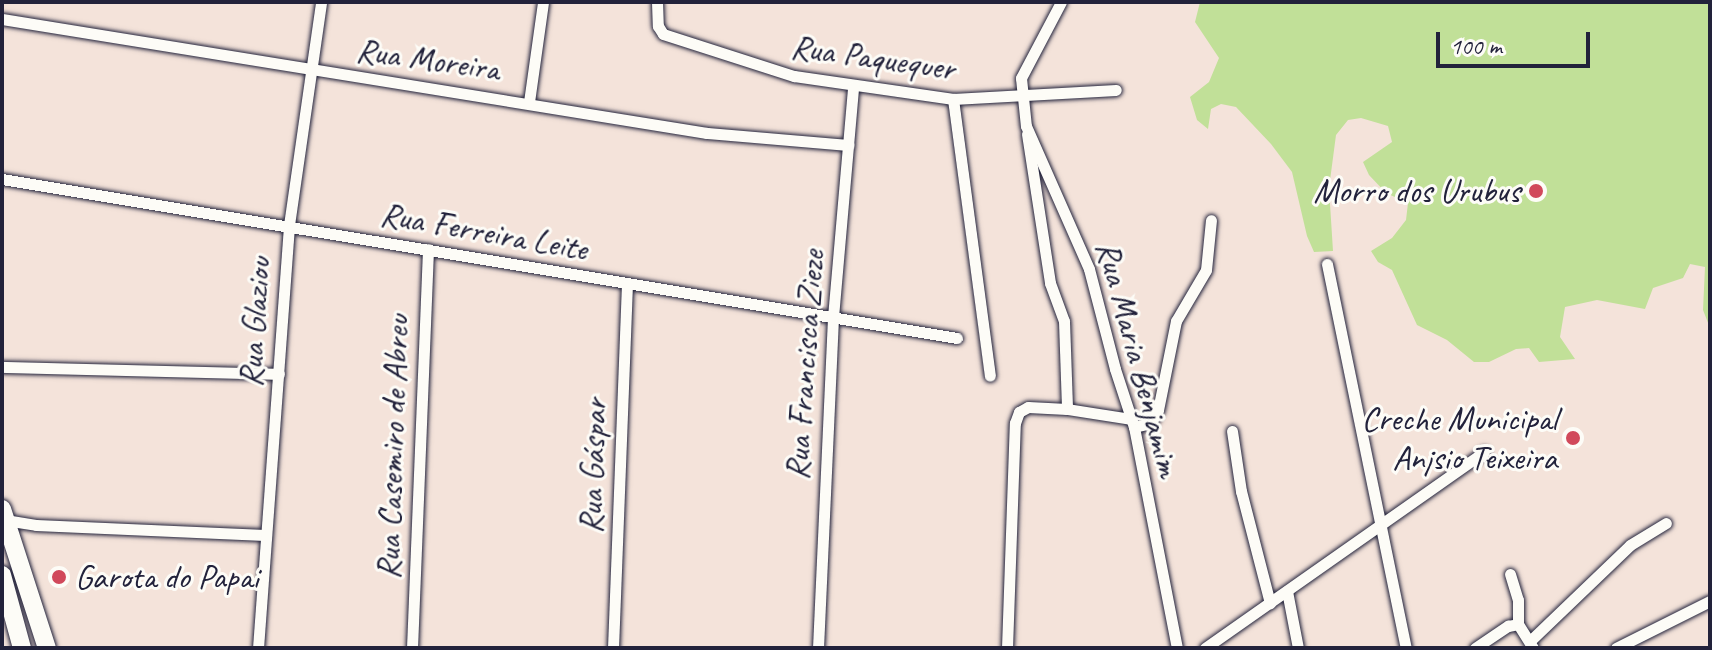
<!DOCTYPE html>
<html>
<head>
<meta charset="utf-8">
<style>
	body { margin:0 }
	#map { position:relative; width:1712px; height:650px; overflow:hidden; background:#f4e3da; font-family:Caveat,sans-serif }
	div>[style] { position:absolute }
	.green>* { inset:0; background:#c1e098 }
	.roads { filter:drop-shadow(0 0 2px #22223b) drop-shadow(0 0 2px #22223b) }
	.street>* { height:11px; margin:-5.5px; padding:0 5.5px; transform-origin:5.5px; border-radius:5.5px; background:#fdfcf7 }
	.primary>* { height:18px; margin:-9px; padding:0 9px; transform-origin:9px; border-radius:9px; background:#fdfcf7 }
	.dots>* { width:22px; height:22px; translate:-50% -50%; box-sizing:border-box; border:4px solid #fdfcf7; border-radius:50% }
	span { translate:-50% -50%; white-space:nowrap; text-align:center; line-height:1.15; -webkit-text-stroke:6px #fdfcf7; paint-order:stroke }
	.street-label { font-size:34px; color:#22223b }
	.poi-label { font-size:34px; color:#22223b }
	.right { translate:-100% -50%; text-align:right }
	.left { translate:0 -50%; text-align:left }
	.frame { position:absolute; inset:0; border:4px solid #22223b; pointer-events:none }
	.scale { position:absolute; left:1436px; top:32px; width:154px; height:36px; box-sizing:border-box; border:4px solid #22223b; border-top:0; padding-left:10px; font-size:24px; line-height:28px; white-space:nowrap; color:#22223b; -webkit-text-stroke:6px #fdfcf7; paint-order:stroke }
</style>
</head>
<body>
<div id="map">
	<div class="green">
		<div style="clip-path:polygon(1200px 2px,1710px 2px,1710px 328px,1703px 310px,1705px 267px,1690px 264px,1683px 278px,1653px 288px,1645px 309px,1597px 300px,1565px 307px,1560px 337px,1575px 359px,1539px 362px,1529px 348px,1516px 349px,1489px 362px,1474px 362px,1447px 340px,1417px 325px,1392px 270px,1378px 262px,1371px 251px,1392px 238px,1406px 220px,1408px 203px,1386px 193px,1369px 175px,1363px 162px,1392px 142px,1388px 126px,1361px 118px,1348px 120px,1336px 135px,1329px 188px,1333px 251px,1314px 252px,1307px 236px,1292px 172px,1271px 144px,1236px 107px,1221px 104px,1211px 109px,1208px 129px,1197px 120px,1190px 97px,1209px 82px,1219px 58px,1195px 22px)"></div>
	</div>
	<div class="roads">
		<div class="street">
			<div style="left:657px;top:2px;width:24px;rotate:88deg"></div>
			<div style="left:658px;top:26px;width:9px;rotate:58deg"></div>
			<div style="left:663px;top:34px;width:138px;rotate:17.8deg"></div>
			<div style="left:794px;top:76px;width:161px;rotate:8.2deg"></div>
			<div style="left:953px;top:99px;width:163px;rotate:-3.2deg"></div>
			<div style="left:1061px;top:2px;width:86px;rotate:117.8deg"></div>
			<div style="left:1021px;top:78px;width:48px;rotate:84.1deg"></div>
			<div style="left:1026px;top:126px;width:156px;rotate:66.2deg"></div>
			<div style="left:1089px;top:269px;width:103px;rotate:75.4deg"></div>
			<div style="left:1115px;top:369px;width:61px;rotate:71.9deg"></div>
			<div style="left:1134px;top:427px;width:225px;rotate:79deg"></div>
			<div style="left:2px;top:19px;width:714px;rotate:9.19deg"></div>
			<div style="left:707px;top:133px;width:142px;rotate:4.9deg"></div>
			<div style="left:953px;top:99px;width:279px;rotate:82.4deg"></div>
			<div style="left:529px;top:102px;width:101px;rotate:-82deg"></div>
			<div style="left:1027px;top:134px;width:151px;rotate:81.2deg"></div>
			<div style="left:1050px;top:283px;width:40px;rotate:69.8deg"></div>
			<div style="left:1064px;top:321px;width:88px;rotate:88deg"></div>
			<div style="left:2px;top:179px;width:968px;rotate:9.45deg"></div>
			<div style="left:1327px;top:264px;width:392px;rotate:78.4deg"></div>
			<div style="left:2px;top:367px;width:277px;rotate:1.4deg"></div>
			<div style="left:1134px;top:427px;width:17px;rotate:-13deg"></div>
			<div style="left:1151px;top:423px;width:15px;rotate:-62deg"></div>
			<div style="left:1158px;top:410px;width:91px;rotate:-78.6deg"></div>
			<div style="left:1176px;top:321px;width:59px;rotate:-59.5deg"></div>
			<div style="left:1206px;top:270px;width:50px;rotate:-84.3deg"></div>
			<div style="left:1232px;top:431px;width:61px;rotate:81.5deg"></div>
			<div style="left:1241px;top:491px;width:116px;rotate:75.5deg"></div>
			<div style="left:5px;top:520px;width:31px;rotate:9deg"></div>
			<div style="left:36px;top:525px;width:229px;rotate:2.5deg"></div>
			<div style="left:1510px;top:574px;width:27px;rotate:73deg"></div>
			<div style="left:1518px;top:600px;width:24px;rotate:90deg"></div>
			<div style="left:1287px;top:591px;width:58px;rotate:79.1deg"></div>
			<div style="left:1518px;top:624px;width:28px;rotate:58deg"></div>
			<div style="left:1531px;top:640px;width:137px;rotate:-43.8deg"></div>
			<div style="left:1630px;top:545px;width:42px;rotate:-31.4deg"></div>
			<div style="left:258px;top:648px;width:424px;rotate:-85.8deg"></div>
			<div style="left:289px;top:225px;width:225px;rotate:-81.8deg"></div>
			<div style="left:412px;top:648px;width:399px;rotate:-87.7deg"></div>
			<div style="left:613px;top:648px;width:363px;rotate:-87.8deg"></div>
			<div style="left:818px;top:648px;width:331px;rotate:-87.4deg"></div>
			<div style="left:833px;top:317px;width:231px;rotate:-85deg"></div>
			<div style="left:1007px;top:648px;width:225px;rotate:-88deg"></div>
			<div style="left:1015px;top:423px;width:12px;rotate:-70deg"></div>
			<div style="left:1019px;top:412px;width:10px;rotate:-29deg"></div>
			<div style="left:1028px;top:407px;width:39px;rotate:3deg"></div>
			<div style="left:1067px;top:409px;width:65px;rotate:8.9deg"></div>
			<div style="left:1205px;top:648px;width:341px;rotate:-35.1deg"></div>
			<div style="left:1475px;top:648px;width:40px;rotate:-34deg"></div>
			<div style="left:1508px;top:626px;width:10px;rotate:-11deg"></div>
			<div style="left:1616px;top:648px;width:105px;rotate:-26.6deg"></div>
		</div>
		<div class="primary">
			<div style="left:2px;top:509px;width:146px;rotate:72.1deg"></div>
			<div style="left:2px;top:575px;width:76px;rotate:74.7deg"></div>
		</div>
	</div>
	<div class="dots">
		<div style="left:1536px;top:191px;background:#d1495b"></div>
		<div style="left:1573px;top:438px;background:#d1495b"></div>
		<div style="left:59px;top:577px;background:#d1495b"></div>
	</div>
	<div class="street-label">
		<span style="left:873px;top:57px;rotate:8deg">Rua Paquequer</span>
		<span style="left:428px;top:59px;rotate:8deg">Rua Moreira</span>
		<span style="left:484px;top:231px;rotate:10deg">Rua Ferreira Leite</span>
		<span style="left:254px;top:322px;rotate:-86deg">Rua Glaziou</span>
		<span style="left:1139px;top:359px;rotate:75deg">Rua Maria Benjamim</span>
		<span style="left:804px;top:365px;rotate:-86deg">Rua Francisca Zieze</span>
		<span style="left:392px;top:447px;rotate:-88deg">Rua Casemiro de Abreu</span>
		<span style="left:592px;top:466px;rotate:-88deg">Rua Gáspar</span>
	</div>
	<div class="poi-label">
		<span class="right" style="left:1520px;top:191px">Morro dos Urubus</span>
		<span class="right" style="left:1557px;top:438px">Creche Municipal<br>An¡sio Teixeira</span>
		<span class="left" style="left:75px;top:577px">Garota do Papai</span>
	</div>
	<div class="frame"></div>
	<div class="scale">100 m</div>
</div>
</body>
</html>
